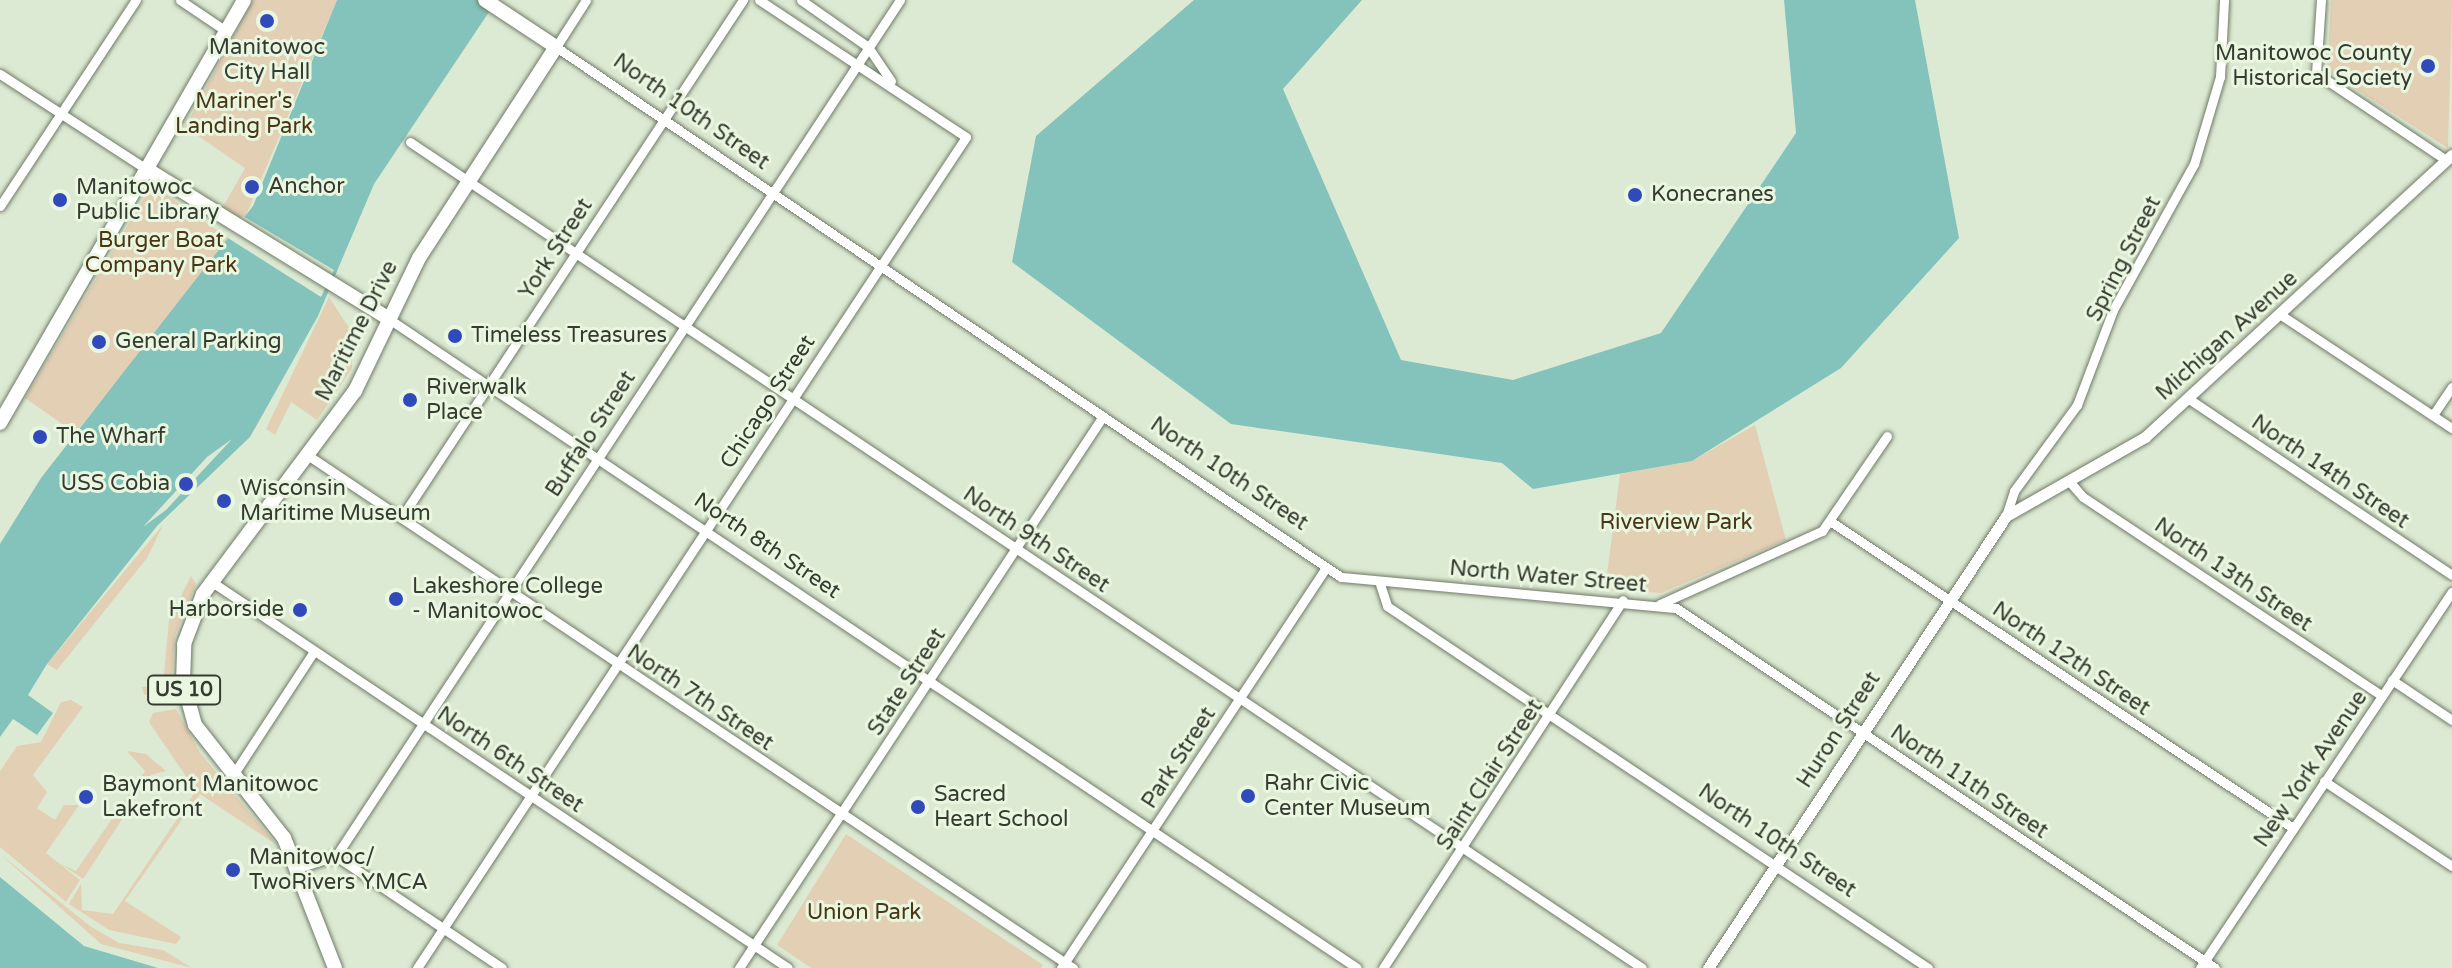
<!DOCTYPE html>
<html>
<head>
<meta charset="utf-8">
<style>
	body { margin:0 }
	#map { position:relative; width:2452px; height:968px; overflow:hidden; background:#ddead3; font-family:"Varela Round",sans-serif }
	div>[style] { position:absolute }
	.green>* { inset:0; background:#e2cfb4 }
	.water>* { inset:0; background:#84c3bb }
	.pier>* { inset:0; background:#ddead3 }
	.roads { filter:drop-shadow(0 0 2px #707b67) drop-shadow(0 0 2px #707b67) }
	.minor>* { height:9px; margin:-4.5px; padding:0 4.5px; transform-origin:4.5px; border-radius:4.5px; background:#fff }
	.tertiary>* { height:11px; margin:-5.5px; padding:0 5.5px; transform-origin:5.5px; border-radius:5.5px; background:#fff }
	.primary>* { height:14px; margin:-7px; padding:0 7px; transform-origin:7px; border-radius:7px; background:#fff }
	.dots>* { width:22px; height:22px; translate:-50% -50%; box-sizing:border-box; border:4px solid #eaf7e0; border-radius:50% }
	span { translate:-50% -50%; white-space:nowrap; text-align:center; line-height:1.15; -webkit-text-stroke:6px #eaf7e0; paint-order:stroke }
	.shield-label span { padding:2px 6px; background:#eaf7e0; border:2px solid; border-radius:6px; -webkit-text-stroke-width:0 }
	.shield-label { font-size:20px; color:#363b32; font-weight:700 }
	.poi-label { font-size:22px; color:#363b32 }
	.right { translate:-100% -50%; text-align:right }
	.left { translate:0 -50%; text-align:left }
	.park-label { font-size:22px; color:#4a3514 }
	.street-label { font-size:22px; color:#363b32 }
</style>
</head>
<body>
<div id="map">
	<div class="green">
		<div style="clip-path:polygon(253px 0,337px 0,244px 220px,223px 207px,245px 168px,185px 127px)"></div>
		<div style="clip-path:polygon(2331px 0,2452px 0,2448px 148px,2327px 71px)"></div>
		<div style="clip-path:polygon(152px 185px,231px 240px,75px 433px,25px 398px)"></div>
		<div style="clip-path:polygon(329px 297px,351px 331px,352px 368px,317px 420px,291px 402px,275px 435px,266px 429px)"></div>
		<div style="clip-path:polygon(1755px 425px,1786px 540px,1661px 593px,1605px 590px,1620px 474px,1692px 461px)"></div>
		<div style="clip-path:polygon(163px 525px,147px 558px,57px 670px,47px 664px)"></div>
		<div style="clip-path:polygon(191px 576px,196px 584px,175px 636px,171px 688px,144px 695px,142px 687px,163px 685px,169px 620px)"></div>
		<div style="clip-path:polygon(71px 700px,83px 707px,33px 775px,47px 792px,37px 808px,55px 820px,64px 805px,79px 805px,46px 853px,80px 880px,66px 902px,0 847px,0 771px,17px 746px,41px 742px,61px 702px)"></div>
		<div style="clip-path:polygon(176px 709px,200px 753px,277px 845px,200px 794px,125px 901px,181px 937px,176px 944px,109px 930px,69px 904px,81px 884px,82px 910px,113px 914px,196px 791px,149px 722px,153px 713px)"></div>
		<div style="clip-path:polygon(127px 751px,146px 754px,166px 771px,151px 775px,83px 879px,61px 864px,76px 871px,145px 771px)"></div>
		<div style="clip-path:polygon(846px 834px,1043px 965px,1041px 968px,811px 968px,777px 945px)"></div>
		<div style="clip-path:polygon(0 854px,90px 926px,119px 943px,163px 950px,192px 968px,101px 944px)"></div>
	</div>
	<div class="water">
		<div style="clip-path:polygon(evenodd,337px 0,497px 0,374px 184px,318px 316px,250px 437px,157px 526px,47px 664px,28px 695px,53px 713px,37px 735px,13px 719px,0 737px,0 544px,41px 478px,253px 206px,337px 0,232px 439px,166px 510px,143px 527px,207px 457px,232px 439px)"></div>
		<div style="clip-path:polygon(1194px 0,1362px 0,1283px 89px,1401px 360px,1513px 380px,1661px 333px,1796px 133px,1784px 0,1915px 0,1959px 238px,1841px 368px,1692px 461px,1533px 489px,1502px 463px,1231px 424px,1012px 262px,1036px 136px)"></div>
		<div style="clip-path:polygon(0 877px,84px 946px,158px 968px,0 968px)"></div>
	</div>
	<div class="pier">
		<div style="clip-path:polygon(243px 216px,334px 270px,321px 297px,228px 238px)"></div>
	</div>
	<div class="roads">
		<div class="minor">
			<div style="left:180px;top:0;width:55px;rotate:34deg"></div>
			<div style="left:586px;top:0;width:56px;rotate:122.6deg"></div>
			<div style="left:556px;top:47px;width:947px;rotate:34.03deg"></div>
			<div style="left:1341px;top:577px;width:336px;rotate:5.3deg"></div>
			<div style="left:1676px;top:608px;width:648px;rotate:33.74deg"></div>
			<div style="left:801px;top:0;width:82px;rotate:35deg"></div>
			<div style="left:868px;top:47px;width:41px;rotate:55.9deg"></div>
			<div style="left:2321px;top:0;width:73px;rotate:93.9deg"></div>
			<div style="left:2316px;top:73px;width:156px;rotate:33.8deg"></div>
			<div style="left:0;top:74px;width:176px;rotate:33deg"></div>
			<div style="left:410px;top:142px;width:1483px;rotate:33.84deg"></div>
			<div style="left:0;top:206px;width:247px;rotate:-56.6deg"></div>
			<div style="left:2281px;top:315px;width:205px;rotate:33.5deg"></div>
			<div style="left:389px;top:319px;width:1165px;rotate:33.84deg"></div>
			<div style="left:2189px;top:399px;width:316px;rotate:33.8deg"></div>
			<div style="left:2433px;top:415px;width:34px;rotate:-56deg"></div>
			<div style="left:309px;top:456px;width:920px;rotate:33.83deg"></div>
			<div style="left:2069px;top:481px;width:21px;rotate:49deg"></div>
			<div style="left:2083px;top:497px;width:359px;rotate:33.6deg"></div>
			<div style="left:2006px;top:516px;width:26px;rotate:-72deg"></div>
			<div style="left:2014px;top:491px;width:107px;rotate:-53.8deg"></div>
			<div style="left:2077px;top:405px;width:102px;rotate:-69.2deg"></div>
			<div style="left:2113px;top:310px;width:167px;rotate:-61deg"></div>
			<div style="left:2194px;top:164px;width:91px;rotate:-73.4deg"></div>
			<div style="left:2220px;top:77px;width:77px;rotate:-87deg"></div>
			<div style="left:401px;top:518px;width:621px;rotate:-56.57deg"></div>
			<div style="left:1830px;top:521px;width:556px;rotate:33.55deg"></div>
			<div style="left:1379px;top:581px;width:26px;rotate:72deg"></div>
			<div style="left:1387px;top:606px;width:651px;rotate:33.79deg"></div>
			<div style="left:212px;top:582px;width:693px;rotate:33.83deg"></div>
			<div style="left:1660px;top:604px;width:178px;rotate:-24.3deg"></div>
			<div style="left:1822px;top:531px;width:115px;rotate:-55.6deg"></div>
			<div style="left:2392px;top:680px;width:72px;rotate:33.7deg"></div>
			<div style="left:233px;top:775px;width:148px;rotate:-56.8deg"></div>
			<div style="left:2324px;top:781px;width:154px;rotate:33.6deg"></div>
			<div style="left:336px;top:856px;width:200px;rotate:34deg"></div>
			<div style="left:298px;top:868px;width:40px;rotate:-18deg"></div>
			<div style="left:336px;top:856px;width:1025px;rotate:-56.62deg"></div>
			<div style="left:417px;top:968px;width:996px;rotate:-56.55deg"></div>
			<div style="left:966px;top:137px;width:248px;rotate:-146.5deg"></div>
			<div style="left:739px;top:968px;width:661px;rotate:-56.6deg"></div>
			<div style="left:1061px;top:968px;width:480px;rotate:-56.5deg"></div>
			<div style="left:1383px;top:968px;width:439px;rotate:-56.9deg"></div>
			<div style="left:2200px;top:968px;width:453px;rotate:-56.2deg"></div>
		</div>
		<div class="tertiary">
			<div style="left:1708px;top:968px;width:541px;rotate:-56.6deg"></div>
			<div style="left:2006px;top:516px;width:160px;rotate:-29.6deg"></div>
			<div style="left:2145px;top:437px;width:417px;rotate:-42.6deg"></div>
		</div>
		<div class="primary">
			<div style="left:148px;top:170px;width:283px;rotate:31.7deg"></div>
			<div style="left:0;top:423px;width:488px;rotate:-60deg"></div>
			<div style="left:335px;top:968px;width:140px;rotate:-111.4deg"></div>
			<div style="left:284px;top:838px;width:144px;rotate:-128.2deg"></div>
			<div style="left:195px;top:725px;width:45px;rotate:-105.6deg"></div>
			<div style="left:183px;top:682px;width:38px;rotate:-88deg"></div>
			<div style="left:184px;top:644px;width:53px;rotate:-69.2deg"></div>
			<div style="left:203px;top:594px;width:254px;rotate:-53.2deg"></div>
			<div style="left:355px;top:391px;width:148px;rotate:-64.3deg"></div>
			<div style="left:419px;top:258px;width:252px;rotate:-57deg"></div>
			<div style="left:556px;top:47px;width:85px;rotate:-146.5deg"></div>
		</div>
	</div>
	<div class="dots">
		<div style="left:267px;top:21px;background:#304abb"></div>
		<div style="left:2428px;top:66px;background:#304abb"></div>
		<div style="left:252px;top:187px;background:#304abb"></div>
		<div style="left:1635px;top:195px;background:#304abb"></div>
		<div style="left:60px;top:200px;background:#304abb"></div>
		<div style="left:455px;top:336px;background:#304abb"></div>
		<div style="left:99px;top:342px;background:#304abb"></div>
		<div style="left:410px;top:400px;background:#304abb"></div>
		<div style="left:40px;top:437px;background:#304abb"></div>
		<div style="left:186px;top:484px;background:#304abb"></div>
		<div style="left:224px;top:501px;background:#304abb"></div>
		<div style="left:396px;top:599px;background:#304abb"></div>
		<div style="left:300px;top:610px;background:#304abb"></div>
		<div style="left:1248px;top:796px;background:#304abb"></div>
		<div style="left:86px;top:797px;background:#304abb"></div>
		<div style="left:918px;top:807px;background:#304abb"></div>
		<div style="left:233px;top:870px;background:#304abb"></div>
	</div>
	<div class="shield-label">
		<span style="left:184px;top:690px">US 10</span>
	</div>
	<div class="poi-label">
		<span style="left:267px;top:60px">Manitowoc<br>City Hall</span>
		<span class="right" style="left:2412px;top:66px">Manitowoc County<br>Historical Society</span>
		<span class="left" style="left:76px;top:200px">Manitowoc<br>Public Library</span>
		<span class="left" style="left:268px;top:187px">Anchor</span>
		<span class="left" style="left:1651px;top:195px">Konecranes</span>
		<span class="left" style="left:471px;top:336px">Timeless Treasures</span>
		<span class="left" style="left:115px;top:342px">General Parking</span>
		<span class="left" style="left:426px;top:400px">Riverwalk<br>Place</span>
		<span class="left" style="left:56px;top:437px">The Wharf</span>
		<span class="right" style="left:170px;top:484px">USS Cobia</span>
		<span class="left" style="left:240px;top:501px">Wisconsin<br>Maritime Museum</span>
		<span class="left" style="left:412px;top:599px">Lakeshore College<br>- Manitowoc</span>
		<span class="right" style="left:284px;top:610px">Harborside</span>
		<span class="left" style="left:1264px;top:796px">Rahr Civic<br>Center Museum</span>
		<span class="left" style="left:102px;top:797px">Baymont Manitowoc<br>Lakefront</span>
		<span class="left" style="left:934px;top:807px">Sacred<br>Heart School</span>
		<span class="left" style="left:249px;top:870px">Manitowoc/<br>TwoRivers YMCA</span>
	</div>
	<div class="park-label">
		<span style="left:244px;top:114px">Mariner's<br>Landing Park</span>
		<span style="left:161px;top:253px">Burger Boat<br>Company Park</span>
		<span style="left:1676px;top:523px">Riverview Park</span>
		<span style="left:864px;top:913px">Union Park</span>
	</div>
	<div class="street-label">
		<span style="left:691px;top:112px;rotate:35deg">North 10th Street</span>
		<span style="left:556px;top:249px;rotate:-57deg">York Street</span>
		<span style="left:2124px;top:259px;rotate:-63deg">Spring Street</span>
		<span style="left:357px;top:331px;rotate:-63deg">Maritime Drive</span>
		<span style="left:2227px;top:336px;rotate:-42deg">Michigan Avenue</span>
		<span style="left:768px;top:402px;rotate:-57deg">Chicago Street</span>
		<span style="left:591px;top:434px;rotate:-57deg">Buffalo Street</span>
		<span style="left:2330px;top:472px;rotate:34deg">North 14th Street</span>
		<span style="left:1229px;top:474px;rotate:34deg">North 10th Street</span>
		<span style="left:1036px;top:540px;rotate:34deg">North 9th Street</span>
		<span style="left:767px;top:546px;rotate:34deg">North 8th Street</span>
		<span style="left:2233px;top:575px;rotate:34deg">North 13th Street</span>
		<span style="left:1548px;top:577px;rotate:5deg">North Water Street</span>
		<span style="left:2071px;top:659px;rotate:34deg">North 12th Street</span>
		<span style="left:907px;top:682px;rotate:-57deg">State Street</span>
		<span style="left:700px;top:698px;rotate:34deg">North 7th Street</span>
		<span style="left:1839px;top:730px;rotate:-57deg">Huron Street</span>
		<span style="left:1179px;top:758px;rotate:-57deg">Park Street</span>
		<span style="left:510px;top:760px;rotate:34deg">North 6th Street</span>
		<span style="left:2311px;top:769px;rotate:-56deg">New York Avenue</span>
		<span style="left:1490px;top:775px;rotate:-57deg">Saint Clair Street</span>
		<span style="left:1969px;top:782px;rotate:34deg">North 11th Street</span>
		<span style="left:1777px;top:841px;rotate:34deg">North 10th Street</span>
	</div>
</div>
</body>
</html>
